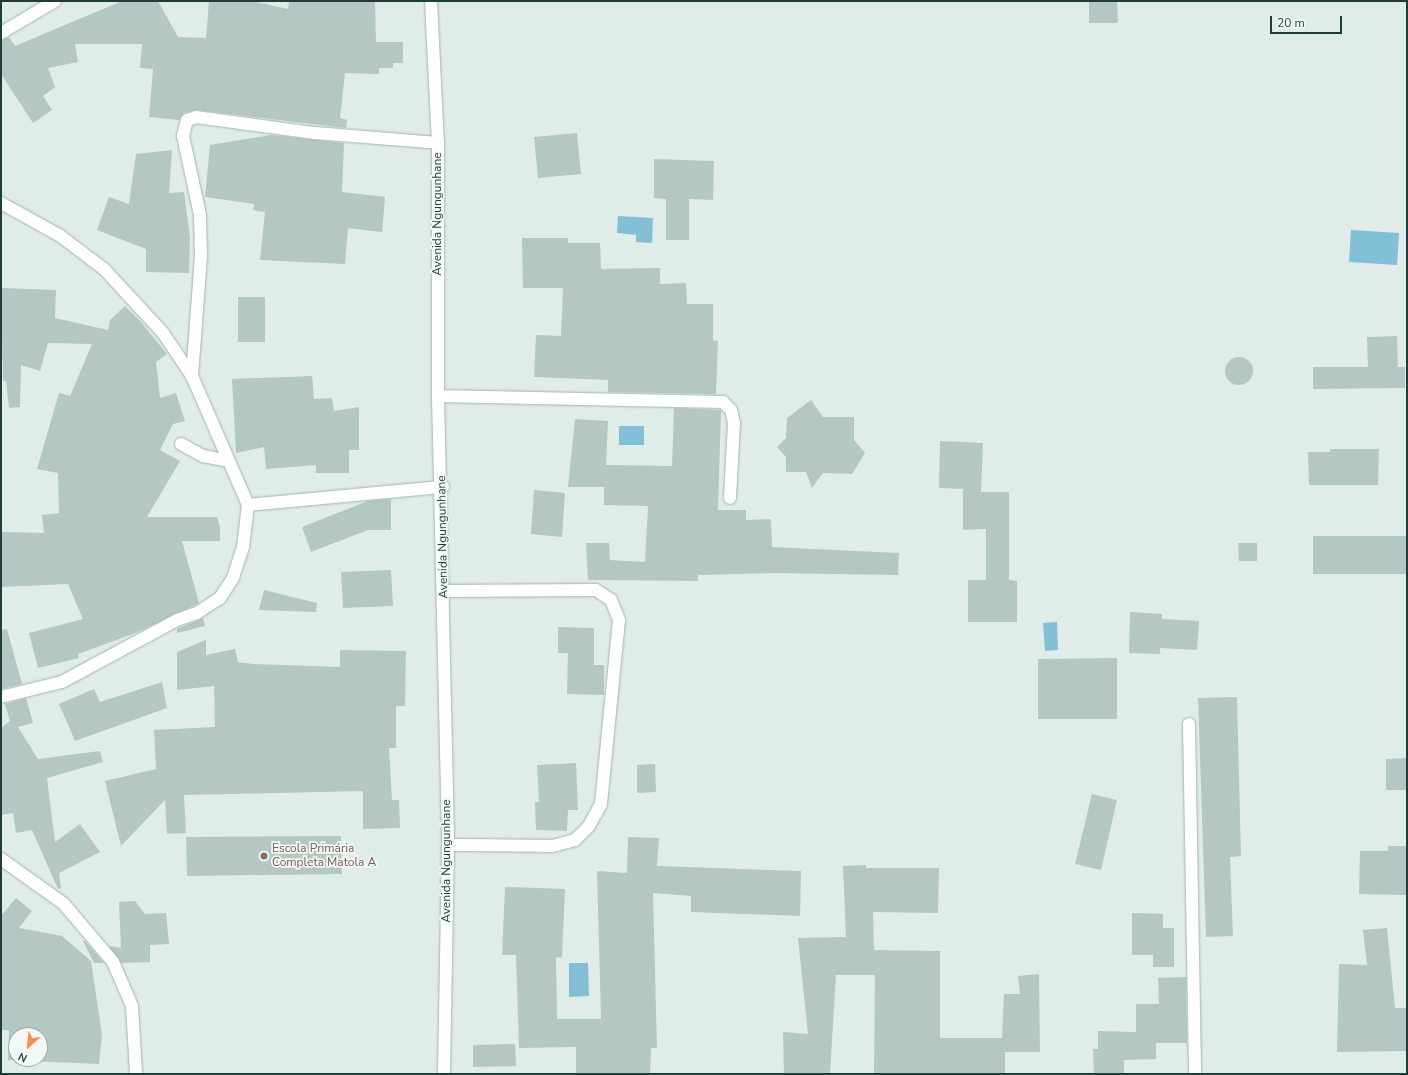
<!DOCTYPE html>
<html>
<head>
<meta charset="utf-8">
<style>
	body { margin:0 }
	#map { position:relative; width:1408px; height:1075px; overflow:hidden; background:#e0ece8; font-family:"Nunito Sans",sans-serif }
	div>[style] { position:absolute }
	.water>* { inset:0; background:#83bfd6 }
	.building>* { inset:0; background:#b5c7c2 }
	.round { border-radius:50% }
	.roads { filter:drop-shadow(0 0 1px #a2b4b0) drop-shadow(0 0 1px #a2b4b0) }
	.street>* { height:12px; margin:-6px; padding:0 6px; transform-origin:6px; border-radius:6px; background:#fff }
	.secondary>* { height:12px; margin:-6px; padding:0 6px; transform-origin:6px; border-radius:6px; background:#fff }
	.dots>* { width:11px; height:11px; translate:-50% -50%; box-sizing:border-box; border:2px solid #f1f8f5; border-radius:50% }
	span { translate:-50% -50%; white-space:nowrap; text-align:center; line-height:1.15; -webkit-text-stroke:3.5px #f1f8f5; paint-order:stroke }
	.street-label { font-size:12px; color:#1f3e3a }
	.education-label { font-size:12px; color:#785e54 }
	.left { translate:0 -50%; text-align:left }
	.frame { position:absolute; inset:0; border:2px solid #1f3e3a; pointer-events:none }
	.north { position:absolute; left:8px; top:1027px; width:40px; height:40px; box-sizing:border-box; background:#f1f8f5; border:1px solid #9daeaa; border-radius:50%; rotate:207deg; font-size:11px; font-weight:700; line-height:16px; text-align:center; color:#1f3e3a }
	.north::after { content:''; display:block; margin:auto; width:14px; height:18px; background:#fe8e4c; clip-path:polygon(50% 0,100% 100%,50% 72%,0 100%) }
	.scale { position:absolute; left:1270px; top:16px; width:72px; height:18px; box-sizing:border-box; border:2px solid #1f3e3a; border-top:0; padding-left:5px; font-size:12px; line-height:14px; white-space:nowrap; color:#1f3e3a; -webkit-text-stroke:3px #f1f8f5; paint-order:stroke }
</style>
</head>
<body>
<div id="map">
	<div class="water">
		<div style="clip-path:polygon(618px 216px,653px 218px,652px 243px,636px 242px,636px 235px,617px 233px)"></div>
		<div style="clip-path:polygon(1351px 230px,1399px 233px,1397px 265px,1349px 262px)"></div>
		<div style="clip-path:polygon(619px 426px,644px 426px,644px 445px,619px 445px)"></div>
		<div style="clip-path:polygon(1057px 622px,1058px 650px,1045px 651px,1043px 623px)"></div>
		<div style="clip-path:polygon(569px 963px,588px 963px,589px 996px,569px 997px)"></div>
	</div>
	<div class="building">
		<div style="clip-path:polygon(122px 1px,158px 1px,178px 37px,206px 38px,209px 1px,252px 1px,288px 9px,289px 1px,375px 1px,376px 42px,403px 42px,403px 63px,393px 63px,393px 68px,379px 68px,379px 74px,345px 73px,340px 118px,347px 120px,346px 128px,197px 110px,184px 113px,179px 120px,149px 117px,153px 69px,140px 68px,142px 44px,75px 44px,78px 62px,48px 68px,55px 87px,43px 96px,52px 110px,33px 123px,1px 74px,1px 40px,9px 37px,15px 46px)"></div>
		<div style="clip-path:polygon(1089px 1px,1117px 1px,1118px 23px,1089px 23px)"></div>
		<div style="clip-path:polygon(577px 133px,581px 174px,538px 178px,534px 137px)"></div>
		<div style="clip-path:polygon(271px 135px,344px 143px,342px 192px,385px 197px,382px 232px,348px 228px,345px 264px,260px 260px,265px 212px,253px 210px,254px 204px,205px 197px,210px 145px)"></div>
		<div style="clip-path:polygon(172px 150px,169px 193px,184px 192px,190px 237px,189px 273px,146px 272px,146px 249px,97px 230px,109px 197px,129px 204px,136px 154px)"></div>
		<div style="clip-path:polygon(654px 159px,714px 161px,713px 200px,689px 199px,689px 240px,666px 240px,666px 199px,654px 198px)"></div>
		<div style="clip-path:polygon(522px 238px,568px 238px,568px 243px,600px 243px,601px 269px,660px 268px,660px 284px,686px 283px,687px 304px,713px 304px,713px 340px,718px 341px,716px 394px,608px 392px,608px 380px,534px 377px,536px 335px,561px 336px,563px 288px,523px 288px)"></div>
		<div style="clip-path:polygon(1px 288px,56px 290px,55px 318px,108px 330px,110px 320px,125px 306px,140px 321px,167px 354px,156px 362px,160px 398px,176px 393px,185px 421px,173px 424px,160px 450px,180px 461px,147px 517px,217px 517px,220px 527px,220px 541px,182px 541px,199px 603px,138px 632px,78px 654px,79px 658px,38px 668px,29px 633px,83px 619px,68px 584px,1px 587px,1px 532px,44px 533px,42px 515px,59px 513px,58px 473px,37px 469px,59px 393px,70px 396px,92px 344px,48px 343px,40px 371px,21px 365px,20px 407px,9px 408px,6px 381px,3px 381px)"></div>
		<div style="clip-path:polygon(238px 297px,265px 297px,265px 342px,238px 342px)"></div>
		<div style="clip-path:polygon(1397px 336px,1398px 367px,1405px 367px,1405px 388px,1313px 389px,1313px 367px,1368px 367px,1367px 337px)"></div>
		<div class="round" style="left:1225px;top:357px;width:28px;height:28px"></div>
		<div style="clip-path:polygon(312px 376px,314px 399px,332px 398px,334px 411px,359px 407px,359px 450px,349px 450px,349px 473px,316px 473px,316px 465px,266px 469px,264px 447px,236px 453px,232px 379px)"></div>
		<div style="clip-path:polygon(811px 400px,823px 417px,854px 417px,854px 440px,865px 453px,852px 474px,823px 473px,812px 488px,806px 472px,786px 472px,786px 457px,777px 447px,786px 438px,787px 418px)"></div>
		<div style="clip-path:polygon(674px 408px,721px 410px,718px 510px,746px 510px,746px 520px,771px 519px,772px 547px,899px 553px,898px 575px,773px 573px,698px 575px,698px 581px,588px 580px,586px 543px,609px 543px,610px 560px,645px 562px,648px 506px,604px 505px,604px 487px,568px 487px,575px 419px,608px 421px,606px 465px,672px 466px)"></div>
		<div style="clip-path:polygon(940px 441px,983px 443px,981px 492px,1009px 492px,1009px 580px,1017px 581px,1017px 622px,968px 622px,968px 580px,986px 580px,986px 529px,963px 530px,963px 489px,939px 488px)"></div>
		<div style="clip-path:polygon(1330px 449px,1379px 449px,1378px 485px,1309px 485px,1308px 452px,1330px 452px)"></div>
		<div style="clip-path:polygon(534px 490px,565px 493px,562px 537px,531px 534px)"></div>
		<div style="clip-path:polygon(391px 499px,391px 530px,368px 530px,311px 552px,302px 527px,368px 501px)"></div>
		<div style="clip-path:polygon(1313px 536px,1407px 536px,1407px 574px,1313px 574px)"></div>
		<div style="clip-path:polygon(1238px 543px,1257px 543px,1257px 561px,1239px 561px)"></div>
		<div style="clip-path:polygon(391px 570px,393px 606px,343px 608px,341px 572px)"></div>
		<div style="clip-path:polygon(264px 590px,317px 603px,316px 612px,259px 610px)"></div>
		<div style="clip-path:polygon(1130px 612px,1162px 614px,1162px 619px,1199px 621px,1197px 650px,1160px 648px,1160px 654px,1129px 653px)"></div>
		<div style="clip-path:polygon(203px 618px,205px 626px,177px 633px,177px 629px)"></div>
		<div style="clip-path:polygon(558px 627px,594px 628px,594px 665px,604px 665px,604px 695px,567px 694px,568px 653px,558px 653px)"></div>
		<div style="clip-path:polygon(7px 629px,22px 684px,1px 689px,1px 630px)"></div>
		<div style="clip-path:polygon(206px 640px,206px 655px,235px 649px,238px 662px,253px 664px,340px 667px,340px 650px,406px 651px,405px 706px,396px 706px,396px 748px,389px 748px,392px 800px,399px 800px,400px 828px,363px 829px,363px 791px,184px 795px,186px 833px,167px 834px,165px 800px,121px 846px,105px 781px,156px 769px,154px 730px,215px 727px,214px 686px,177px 690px,177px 652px)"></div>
		<div style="clip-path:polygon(1117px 658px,1117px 719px,1038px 719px,1038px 659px)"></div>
		<div style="clip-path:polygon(162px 682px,167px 708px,75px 741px,59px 704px,94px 689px,100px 702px)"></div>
		<div style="clip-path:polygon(1237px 697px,1241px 856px,1230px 857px,1233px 936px,1206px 937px,1198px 698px)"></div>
		<div style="clip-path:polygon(26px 698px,33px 723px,18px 727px,38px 759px,100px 751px,103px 762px,47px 778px,55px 842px,80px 824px,100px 852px,59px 873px,61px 888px,58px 889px,32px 830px,16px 833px,13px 813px,1px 815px,1px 728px,10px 721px,5px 704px)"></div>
		<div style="clip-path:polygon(1407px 758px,1407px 790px,1386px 790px,1386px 759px)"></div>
		<div style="clip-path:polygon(576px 763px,578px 810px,568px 810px,567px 831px,536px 830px,535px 802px,539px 802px,537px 765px)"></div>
		<div style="clip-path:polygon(655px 764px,656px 792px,637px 793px,637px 765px)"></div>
		<div style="clip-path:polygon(1092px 794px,1117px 800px,1101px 870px,1075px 864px)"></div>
		<div style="clip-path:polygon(341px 836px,342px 874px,187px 876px,186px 837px)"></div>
		<div style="clip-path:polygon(628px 837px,659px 838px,657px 866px,801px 871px,800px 916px,691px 912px,691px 896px,653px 893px,657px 1048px,651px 1048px,650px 1074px,576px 1074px,576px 1047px,519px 1048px,516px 955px,502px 955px,505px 887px,565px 889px,562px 958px,556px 957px,557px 1019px,601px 1019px,597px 871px,627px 873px)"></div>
		<div style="clip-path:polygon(1388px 846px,1407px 846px,1407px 895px,1359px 894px,1360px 851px,1388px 851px)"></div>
		<div style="clip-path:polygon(866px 865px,866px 868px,939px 868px,938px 913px,873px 912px,874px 950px,940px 951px,940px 1038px,1002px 1038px,1004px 994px,1020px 994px,1018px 976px,1039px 974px,1040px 1052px,1005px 1052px,1005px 1074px,874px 1074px,875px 975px,836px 975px,830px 1074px,784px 1074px,783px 1032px,808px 1034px,798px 938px,846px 937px,843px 866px)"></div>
		<div style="clip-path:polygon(evenodd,16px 898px,32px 911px,19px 928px,62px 936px,91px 961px,102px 1035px,99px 1064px,8px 1060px,9px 1030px,1px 1030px,1px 916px,16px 898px,16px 1035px,40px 1035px,40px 1059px,16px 1059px,16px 1035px)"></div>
		<div style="clip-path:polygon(135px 901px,145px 914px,166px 913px,169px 944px,150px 945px,150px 962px,121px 963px,109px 946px,121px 948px,119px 902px)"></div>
		<div style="clip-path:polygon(1132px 913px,1163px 914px,1163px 928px,1174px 928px,1174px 967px,1153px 967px,1153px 955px,1132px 955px)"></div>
		<div style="clip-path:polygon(1387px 928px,1395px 1008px,1407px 1008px,1407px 1051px,1337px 1052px,1339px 964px,1367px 965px,1363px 930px)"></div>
		<div style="clip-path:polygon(83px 941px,85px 941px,104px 963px,94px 963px)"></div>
		<div style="clip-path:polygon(1186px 977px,1187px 1043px,1156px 1043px,1156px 1059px,1124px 1060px,1124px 1074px,1094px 1074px,1093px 1049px,1098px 1049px,1098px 1031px,1136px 1032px,1136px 1004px,1159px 1004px,1158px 978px)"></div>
		<div style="clip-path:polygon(515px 1044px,516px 1066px,473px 1067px,473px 1045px)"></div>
	</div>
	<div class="roads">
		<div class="street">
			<div style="left:1px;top:33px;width:63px;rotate:-30.7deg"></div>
			<div style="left:1px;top:203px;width:66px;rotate:28.9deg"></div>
			<div style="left:59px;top:235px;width:56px;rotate:37.1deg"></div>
			<div style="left:104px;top:269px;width:87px;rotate:47.3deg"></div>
			<div style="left:163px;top:333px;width:52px;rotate:56deg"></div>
			<div style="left:192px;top:376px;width:141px;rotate:66.5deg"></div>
			<div style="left:248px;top:505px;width:42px;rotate:96.8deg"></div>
			<div style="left:243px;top:547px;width:33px;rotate:108deg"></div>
			<div style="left:233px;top:578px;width:24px;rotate:123deg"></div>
			<div style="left:220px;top:598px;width:27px;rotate:147deg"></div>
			<div style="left:197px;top:613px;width:21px;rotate:161deg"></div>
			<div style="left:177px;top:620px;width:131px;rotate:151.7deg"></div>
			<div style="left:62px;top:682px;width:63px;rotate:166.2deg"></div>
			<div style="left:192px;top:376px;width:120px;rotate:-85.7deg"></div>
			<div style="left:201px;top:256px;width:41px;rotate:-91.4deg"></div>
			<div style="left:200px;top:215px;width:81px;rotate:-102.1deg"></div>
			<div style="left:183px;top:136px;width:16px;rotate:-76deg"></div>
			<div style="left:187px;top:120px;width:9px;rotate:-18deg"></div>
			<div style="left:196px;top:117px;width:120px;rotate:7.7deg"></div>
			<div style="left:315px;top:133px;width:123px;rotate:4.6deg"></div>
			<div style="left:438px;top:396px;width:285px;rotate:1.2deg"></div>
			<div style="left:723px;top:402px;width:11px;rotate:45deg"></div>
			<div style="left:731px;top:410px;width:13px;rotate:77deg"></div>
			<div style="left:734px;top:423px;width:75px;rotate:93.1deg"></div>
			<div style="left:181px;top:444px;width:25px;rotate:29deg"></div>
			<div style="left:203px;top:456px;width:26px;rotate:11deg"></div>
			<div style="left:248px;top:505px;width:196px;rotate:-5.3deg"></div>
			<div style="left:444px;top:591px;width:152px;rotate:-0.4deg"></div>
			<div style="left:596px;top:590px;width:18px;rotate:34deg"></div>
			<div style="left:611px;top:600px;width:22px;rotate:68deg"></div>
			<div style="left:619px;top:620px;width:185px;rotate:95.6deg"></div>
			<div style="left:601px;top:804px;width:25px;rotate:119deg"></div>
			<div style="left:589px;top:826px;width:20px;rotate:135deg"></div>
			<div style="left:575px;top:840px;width:24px;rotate:165deg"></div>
			<div style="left:552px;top:846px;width:104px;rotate:-179.4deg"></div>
			<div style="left:1189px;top:724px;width:350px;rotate:89deg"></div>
			<div style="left:1px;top:859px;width:76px;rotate:35.4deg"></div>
			<div style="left:63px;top:903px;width:77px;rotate:49.7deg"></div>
			<div style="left:113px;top:962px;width:48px;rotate:66.6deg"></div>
			<div style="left:132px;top:1006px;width:68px;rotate:86.6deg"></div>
		</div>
		<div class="secondary">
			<div style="left:431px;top:1px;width:142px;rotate:87.2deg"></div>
			<div style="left:438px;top:143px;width:253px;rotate:90deg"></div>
			<div style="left:438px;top:396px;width:449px;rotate:88.7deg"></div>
			<div style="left:448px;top:845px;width:229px;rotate:91deg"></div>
		</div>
	</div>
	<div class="dots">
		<div style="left:264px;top:856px;background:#8d6e63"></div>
	</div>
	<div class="street-label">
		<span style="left:438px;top:214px;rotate:-90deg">Avenida Ngungunhane</span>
		<span style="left:443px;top:537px;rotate:-91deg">Avenida Ngungunhane</span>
		<span style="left:447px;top:861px;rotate:-90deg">Avenida Ngungunhane</span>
	</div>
	<div class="education-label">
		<span class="left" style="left:272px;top:856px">Escola Primária<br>Completa Matola A</span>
	</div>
	<div class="frame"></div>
	<div class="north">N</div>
	<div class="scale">20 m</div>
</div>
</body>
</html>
